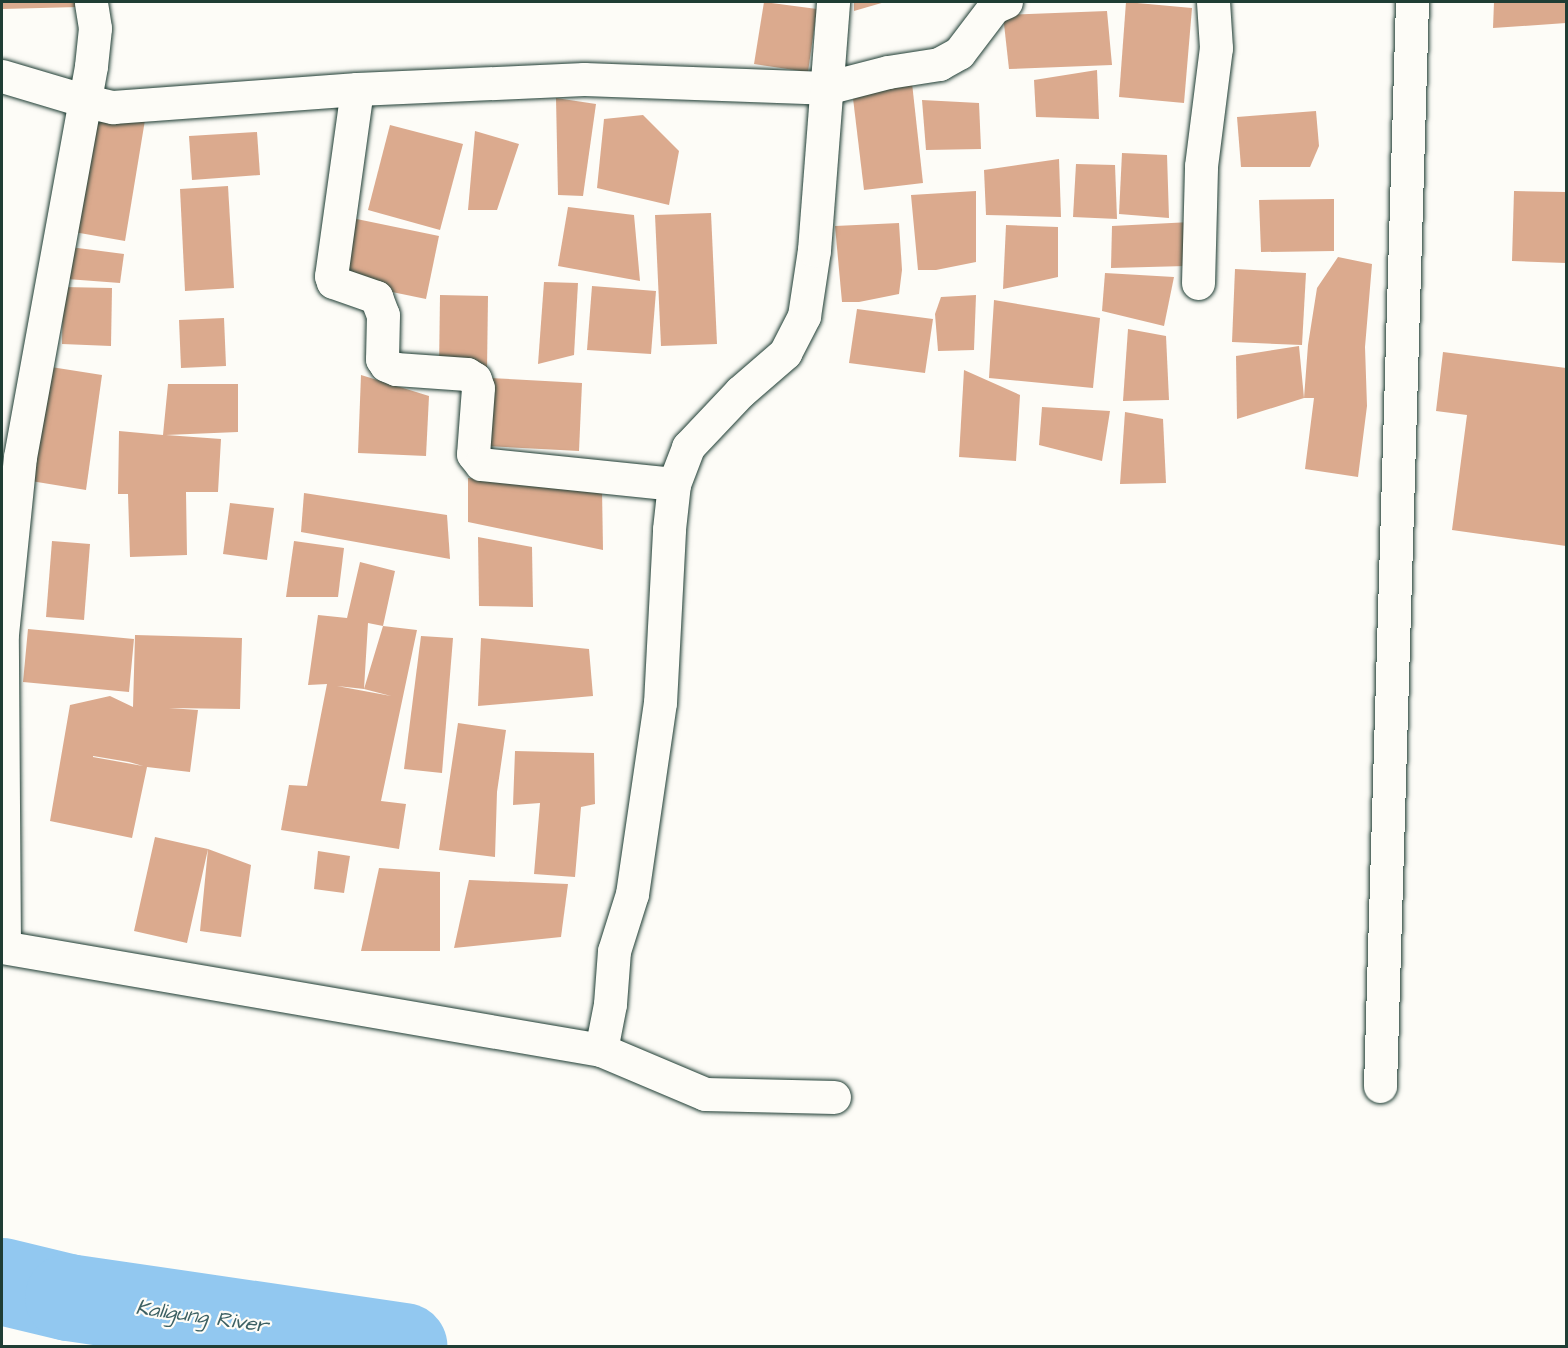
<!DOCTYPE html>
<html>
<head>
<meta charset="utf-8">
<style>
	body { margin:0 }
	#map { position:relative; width:1568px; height:1348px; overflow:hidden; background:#fdfcf7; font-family:"Architects Daughter",sans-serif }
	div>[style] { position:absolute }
	.river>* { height:87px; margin:-43.5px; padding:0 43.5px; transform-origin:43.5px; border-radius:43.5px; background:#92c8f0 }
	.building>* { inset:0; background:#dbaa8e }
	.roads { filter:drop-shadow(0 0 2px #1f3d34) drop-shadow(0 0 2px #1f3d34) }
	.minor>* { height:33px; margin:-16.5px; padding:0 16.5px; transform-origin:16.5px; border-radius:16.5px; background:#fdfcf7 }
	span { translate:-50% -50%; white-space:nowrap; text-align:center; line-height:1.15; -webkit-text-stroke:4.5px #fdfcf7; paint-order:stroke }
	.water-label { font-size:21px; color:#3c6063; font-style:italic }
	.frame { position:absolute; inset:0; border:3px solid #1f3d34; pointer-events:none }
</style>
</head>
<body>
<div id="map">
	<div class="river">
		<div style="left:2px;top:1281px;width:68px;rotate:13.6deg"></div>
		<div style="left:68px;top:1297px;width:339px;rotate:8.3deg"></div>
	</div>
	<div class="building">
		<div style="clip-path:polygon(2px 2px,79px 2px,79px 7px,2px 9px)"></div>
		<div style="clip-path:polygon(764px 2px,817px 9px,808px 72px,754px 64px)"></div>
		<div style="clip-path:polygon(854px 2px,885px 2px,854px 11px)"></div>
		<div style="clip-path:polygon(1126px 2px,1192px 8px,1184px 103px,1119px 97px)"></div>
		<div style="clip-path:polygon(1494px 2px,1566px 2px,1566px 23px,1493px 28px)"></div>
		<div style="clip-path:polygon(1107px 11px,1112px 65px,1009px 69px,1003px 15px)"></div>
		<div style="clip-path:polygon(1097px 70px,1099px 119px,1036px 117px,1034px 80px)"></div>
		<div style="clip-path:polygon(912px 83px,923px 183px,864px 190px,852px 90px)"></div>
		<div style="clip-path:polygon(556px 98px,596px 104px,583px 196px,558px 195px)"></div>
		<div style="clip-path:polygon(922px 100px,979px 103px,981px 149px,926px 150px)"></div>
		<div style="clip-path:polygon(98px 110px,145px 120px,125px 241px,74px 232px)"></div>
		<div style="clip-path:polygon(1316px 111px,1319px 146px,1310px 167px,1241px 167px,1237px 117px)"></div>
		<div style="clip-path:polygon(643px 115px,679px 151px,669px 205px,597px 188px,604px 119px)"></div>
		<div style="clip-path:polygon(390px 125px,463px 144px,440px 230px,368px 210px)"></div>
		<div style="clip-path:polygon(475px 131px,519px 144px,497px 210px,468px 210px)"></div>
		<div style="clip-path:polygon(257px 132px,260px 175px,192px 180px,189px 136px)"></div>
		<div style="clip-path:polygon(1122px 153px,1167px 155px,1169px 218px,1119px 214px)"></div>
		<div style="clip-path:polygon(1059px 159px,1061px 217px,986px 215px,984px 170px)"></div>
		<div style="clip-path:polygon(1076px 164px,1115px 165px,1117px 219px,1073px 217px)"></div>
		<div style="clip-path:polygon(228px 186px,234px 288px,185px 291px,180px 189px)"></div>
		<div style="clip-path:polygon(976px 191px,976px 262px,936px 270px,918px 270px,911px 195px)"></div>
		<div style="clip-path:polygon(1514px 191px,1566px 192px,1566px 263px,1512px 261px)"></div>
		<div style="clip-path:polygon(1334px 199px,1334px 251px,1261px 252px,1259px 200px)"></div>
		<div style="clip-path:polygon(568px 207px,634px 215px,640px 281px,558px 266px)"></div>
		<div style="clip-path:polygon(711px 213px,717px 344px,661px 346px,655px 215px)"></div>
		<div style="clip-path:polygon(347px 217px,439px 236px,426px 299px,334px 280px)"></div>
		<div style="clip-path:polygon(1191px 222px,1186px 266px,1111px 268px,1112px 226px)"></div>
		<div style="clip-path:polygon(899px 223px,902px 270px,899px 294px,859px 302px,842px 302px,835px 226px)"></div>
		<div style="clip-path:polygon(1006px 225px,1058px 227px,1058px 277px,1003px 289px)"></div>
		<div style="clip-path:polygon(70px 247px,124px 254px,120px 283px,67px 279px)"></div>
		<div style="clip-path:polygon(1338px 257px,1372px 264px,1365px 347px,1367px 406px,1358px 477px,1305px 469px,1314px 398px,1304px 398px,1308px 345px,1317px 288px)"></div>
		<div style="clip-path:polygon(1235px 269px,1306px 273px,1302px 345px,1232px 342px)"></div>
		<div style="clip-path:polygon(1105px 273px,1174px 277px,1164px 326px,1102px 311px)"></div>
		<div style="clip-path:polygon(544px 282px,578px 283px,574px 355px,538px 364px)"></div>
		<div style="clip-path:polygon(592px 286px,656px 291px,651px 354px,587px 350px)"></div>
		<div style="clip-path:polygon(63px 287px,112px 288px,111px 346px,62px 344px)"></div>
		<div style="clip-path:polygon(440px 295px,488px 296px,487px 370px,439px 370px)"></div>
		<div style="clip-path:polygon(976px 295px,974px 350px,938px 351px,935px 314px,941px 297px)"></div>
		<div style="clip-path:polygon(994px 300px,1100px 318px,1093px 388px,989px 378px)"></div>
		<div style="clip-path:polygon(857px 309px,933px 319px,925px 373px,849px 363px)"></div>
		<div style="clip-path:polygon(224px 318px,226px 366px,181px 368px,179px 320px)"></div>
		<div style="clip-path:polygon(1128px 329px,1166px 336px,1169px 400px,1123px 401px)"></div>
		<div style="clip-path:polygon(1299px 346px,1304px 398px,1237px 419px,1236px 356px)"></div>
		<div style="clip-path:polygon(1443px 352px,1566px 368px,1566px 546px,1452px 530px,1467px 415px,1436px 411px)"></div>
		<div style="clip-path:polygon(51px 367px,102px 375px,86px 490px,31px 481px)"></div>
		<div style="clip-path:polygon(964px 370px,1020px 395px,1016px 461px,959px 457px)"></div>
		<div style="clip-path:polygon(361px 375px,429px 396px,426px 456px,358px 453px)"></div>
		<div style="clip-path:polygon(490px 378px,582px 383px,579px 451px,486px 446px)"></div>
		<div style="clip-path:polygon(168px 384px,238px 384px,238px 432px,166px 435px,221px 439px,218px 492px,186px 492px,187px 555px,130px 557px,128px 494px,118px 494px,119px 431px,163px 435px)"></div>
		<div style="clip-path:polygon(1042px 407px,1110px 411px,1102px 461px,1039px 445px)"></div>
		<div style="clip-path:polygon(1125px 412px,1163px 419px,1166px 483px,1120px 484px)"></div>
		<div style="clip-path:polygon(468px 478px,602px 489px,603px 550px,468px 522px)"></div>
		<div style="clip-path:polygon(304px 493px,447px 515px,450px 559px,301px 532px)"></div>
		<div style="clip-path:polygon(230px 503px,274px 508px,267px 560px,223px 554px)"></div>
		<div style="clip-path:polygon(478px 537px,532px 547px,533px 607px,479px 606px)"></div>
		<div style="clip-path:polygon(52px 541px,90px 544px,84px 620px,46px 617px)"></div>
		<div style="clip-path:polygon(294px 541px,344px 548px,338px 597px,286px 597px)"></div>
		<div style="clip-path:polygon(evenodd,360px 562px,395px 571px,383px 626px,368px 623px,364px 689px,383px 626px,417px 630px,381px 801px,406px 804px,399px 849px,281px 830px,289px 785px,307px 786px,327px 684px,308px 685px,318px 615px,347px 618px,360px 562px,337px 686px,364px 689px,391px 696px,337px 686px)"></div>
		<div style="clip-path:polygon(28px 629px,134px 639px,129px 692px,23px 682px)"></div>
		<div style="clip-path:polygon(evenodd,135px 635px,242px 638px,240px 709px,169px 708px,198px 710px,190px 772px,147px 767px,132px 838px,50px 821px,70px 705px,110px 696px,133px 707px,135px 635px,93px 756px,129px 762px,143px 766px,93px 757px,93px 756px)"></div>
		<div style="clip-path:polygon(421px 636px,453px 638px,442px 773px,404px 769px)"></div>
		<div style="clip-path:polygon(481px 638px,589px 649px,593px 696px,478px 706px)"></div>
		<div style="clip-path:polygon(458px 723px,506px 730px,497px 792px,495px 857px,439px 850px)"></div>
		<div style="clip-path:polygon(515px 751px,594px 753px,595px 804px,581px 807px,575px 877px,534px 874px,540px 803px,513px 805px)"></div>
		<div style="clip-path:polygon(155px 837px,208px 849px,251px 865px,241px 937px,200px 931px,208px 849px,187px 943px,134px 931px)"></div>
		<div style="clip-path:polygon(318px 851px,350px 856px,344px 893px,314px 889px)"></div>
		<div style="clip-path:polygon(379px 868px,440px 872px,440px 951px,361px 951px)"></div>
		<div style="clip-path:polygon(469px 880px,568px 884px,561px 937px,454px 948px)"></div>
	</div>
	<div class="roads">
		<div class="minor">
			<div style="left:2px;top:76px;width:88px;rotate:16.6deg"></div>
			<div style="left:86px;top:101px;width:28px;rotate:13deg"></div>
			<div style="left:113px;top:107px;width:245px;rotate:-4.2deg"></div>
			<div style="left:357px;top:89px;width:227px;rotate:-2.5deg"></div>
			<div style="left:584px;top:79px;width:242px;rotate:2.1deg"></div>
			<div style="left:826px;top:88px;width:64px;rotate:-14.5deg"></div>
			<div style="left:888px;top:72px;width:52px;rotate:-8.9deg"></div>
			<div style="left:939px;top:64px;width:23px;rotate:-29deg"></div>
			<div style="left:959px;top:53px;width:58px;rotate:-52.7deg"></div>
			<div style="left:994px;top:7px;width:13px;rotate:-23deg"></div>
			<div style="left:357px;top:89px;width:189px;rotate:97.9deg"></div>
			<div style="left:331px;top:276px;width:6px;rotate:72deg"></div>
			<div style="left:333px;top:282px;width:46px;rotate:19.2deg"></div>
			<div style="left:376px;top:297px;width:19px;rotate:69deg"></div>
			<div style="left:383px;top:315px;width:44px;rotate:91.3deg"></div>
			<div style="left:382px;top:359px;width:7px;rotate:56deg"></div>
			<div style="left:386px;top:365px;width:11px;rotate:22deg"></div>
			<div style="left:396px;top:369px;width:71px;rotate:4deg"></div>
			<div style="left:467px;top:374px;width:9px;rotate:32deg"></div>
			<div style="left:475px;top:379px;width:9px;rotate:72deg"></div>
			<div style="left:478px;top:388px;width:66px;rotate:94.3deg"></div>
			<div style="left:473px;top:454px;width:13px;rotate:51deg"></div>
			<div style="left:481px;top:464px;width:194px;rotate:5.9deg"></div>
			<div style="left:1198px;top:283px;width:117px;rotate:-88.5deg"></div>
			<div style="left:1201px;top:166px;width:119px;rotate:-82.8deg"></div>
			<div style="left:1216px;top:48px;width:46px;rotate:-93.7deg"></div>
			<div style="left:2px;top:947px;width:608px;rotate:9.76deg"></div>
			<div style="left:601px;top:1050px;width:47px;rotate:-78.9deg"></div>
			<div style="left:610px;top:1004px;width:53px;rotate:-85.7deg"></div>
			<div style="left:614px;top:951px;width:60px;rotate:-72.5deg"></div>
			<div style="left:632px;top:894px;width:193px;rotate:-81.7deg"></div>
			<div style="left:660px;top:703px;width:174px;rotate:-87deg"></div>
			<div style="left:669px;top:529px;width:45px;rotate:-83.7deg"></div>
			<div style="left:674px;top:484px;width:40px;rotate:-69deg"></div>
			<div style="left:688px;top:447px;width:76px;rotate:-46.6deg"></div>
			<div style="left:740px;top:392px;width:60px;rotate:-40.9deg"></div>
			<div style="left:785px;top:353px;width:42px;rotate:-62.8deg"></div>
			<div style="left:804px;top:316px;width:67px;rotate:-81.4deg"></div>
			<div style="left:814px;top:250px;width:249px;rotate:-85.6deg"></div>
			<div style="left:4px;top:947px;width:313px;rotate:-90.4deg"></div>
			<div style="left:2px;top:634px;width:178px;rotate:-84.2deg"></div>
			<div style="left:20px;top:457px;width:397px;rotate:-79.7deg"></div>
			<div style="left:91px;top:66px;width:38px;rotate:-84deg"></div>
			<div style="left:95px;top:28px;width:26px;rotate:-99deg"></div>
			<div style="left:601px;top:1050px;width:113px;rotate:22.9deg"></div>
			<div style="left:705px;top:1094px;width:129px;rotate:1.3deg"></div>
			<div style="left:1380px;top:1086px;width:1084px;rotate:-88.31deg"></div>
		</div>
	</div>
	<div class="water-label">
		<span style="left:202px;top:1317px;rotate:8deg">Kaligung River</span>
	</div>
	<div class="frame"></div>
</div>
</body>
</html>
